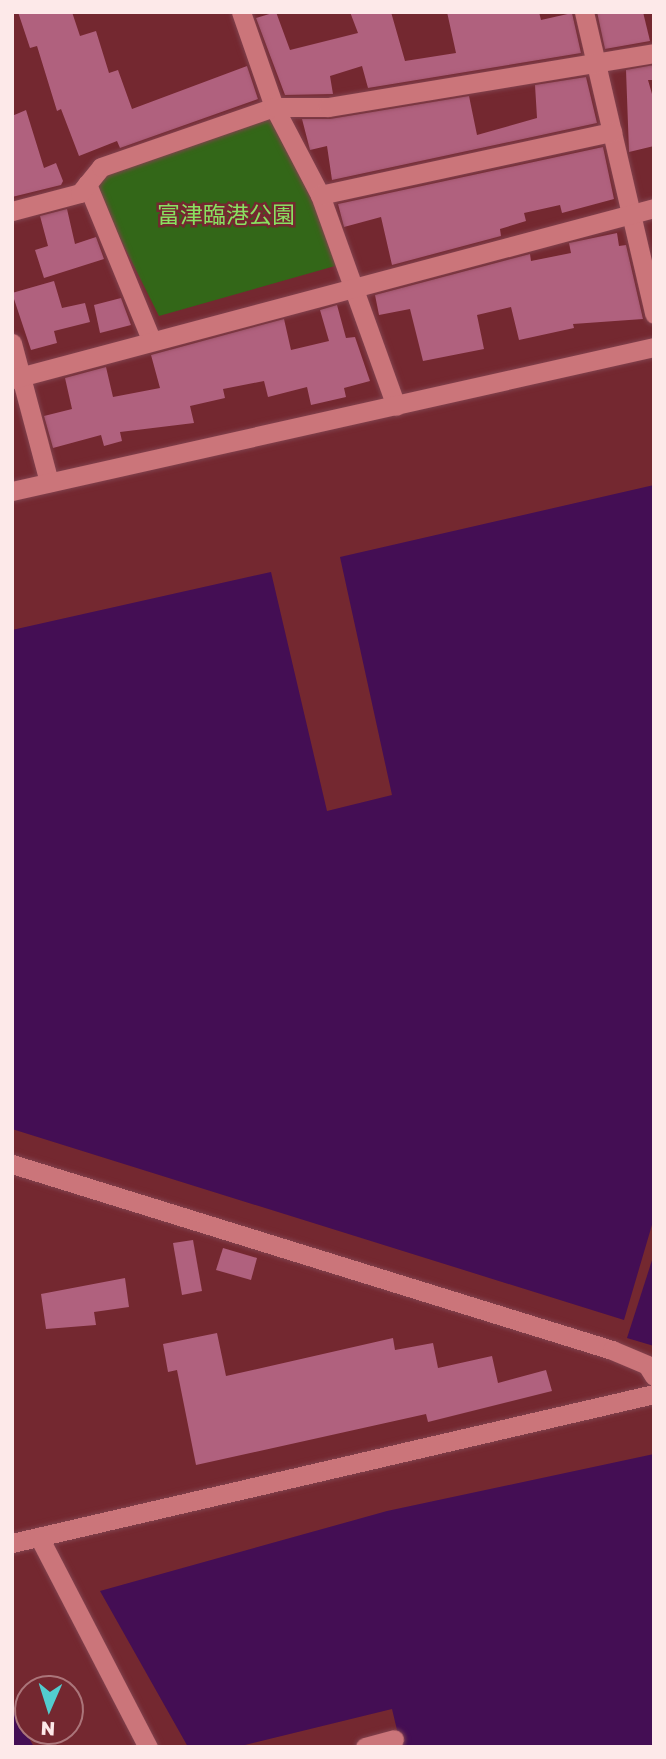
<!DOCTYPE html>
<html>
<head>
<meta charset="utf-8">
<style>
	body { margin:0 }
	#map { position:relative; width:666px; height:1759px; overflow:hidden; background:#742830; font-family:"Golos Text","Noto Sans JP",sans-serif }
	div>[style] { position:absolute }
	.green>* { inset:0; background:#336718 }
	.water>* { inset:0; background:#440e54 }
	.building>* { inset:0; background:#b0617e }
	.roads { filter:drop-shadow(0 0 2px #81424e) drop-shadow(0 0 2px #81424e) }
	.minor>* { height:19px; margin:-9.5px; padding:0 9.5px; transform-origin:9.5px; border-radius:9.5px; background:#cb757a }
	.tertiary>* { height:19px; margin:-9.5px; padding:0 9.5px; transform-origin:9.5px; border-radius:9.5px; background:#cb757a }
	span { translate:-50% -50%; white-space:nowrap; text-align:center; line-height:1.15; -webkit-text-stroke:5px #742830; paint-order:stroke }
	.park-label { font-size:23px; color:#89e161 }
	.frame { position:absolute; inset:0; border:14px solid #fde9e9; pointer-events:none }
	.north { position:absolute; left:14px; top:1675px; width:70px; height:70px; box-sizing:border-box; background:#742830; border:2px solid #ab757a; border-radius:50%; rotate:183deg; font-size:19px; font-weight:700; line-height:28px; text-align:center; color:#fde9e9 }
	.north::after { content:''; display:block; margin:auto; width:24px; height:32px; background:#52cdcf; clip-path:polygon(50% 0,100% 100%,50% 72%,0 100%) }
</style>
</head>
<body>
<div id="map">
	<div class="green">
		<div style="clip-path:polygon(266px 115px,274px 119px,339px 259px,335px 266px,159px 316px,96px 190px,103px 172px)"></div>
	</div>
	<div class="water">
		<div style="clip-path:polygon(654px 485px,654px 1218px,624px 1320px,12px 1129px,12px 630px,271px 572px,327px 811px,392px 795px,340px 557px)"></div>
		<div style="clip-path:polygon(654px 1254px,654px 1346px,627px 1338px)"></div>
		<div style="clip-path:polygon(654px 1454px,654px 1747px,401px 1747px,392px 1709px,237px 1747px,188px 1747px,100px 1591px,387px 1511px)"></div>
		<div style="clip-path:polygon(12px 1708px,34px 1747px,12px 1747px)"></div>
	</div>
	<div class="building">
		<div style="clip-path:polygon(18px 12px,72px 12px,80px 36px,96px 31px,109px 73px,118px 70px,132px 109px,247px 66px,258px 99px,120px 148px,117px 141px,79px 156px,61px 109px,57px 111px,37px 46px,30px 48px)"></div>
		<div style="clip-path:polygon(276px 12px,290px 50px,358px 33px,350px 12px,391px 12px,405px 61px,456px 53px,447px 12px,539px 12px,541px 20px,572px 13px,581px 53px,368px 88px,362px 66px,330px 76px,333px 94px,285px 95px,256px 18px)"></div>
		<div style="clip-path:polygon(597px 12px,643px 12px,650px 41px,605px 49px)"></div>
		<div style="clip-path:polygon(654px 65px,654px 80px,648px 80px,654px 101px,654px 146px,629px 152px,626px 70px)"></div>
		<div style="clip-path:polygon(586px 77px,597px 123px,332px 180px,327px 146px,310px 150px,302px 119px,330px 119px,469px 96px,477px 135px,537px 118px,535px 85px)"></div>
		<div style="clip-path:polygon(26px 110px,44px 168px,56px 163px,63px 181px,61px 185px,12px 197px,12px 116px)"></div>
		<div style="clip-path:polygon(603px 147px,614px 199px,562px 213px,560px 205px,524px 213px,526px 221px,500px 229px,501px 236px,392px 265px,381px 217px,344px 227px,338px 204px)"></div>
		<div style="clip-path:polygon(67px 209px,75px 244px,96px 237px,104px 259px,44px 278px,35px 250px,48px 246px,40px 216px)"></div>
		<div style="clip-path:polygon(617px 233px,619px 246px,626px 245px,643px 319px,573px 324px,574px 328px,519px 340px,511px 307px,477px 315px,484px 349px,423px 361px,410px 309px,379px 315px,375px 295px,530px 254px,531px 261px,571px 253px,569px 243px)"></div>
		<div style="clip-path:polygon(54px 281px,62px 308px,85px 303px,90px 322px,54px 331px,57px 343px,31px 350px,12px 293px)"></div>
		<div style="clip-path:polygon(121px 298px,131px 325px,100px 333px,94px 305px)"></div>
		<div style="clip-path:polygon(337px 305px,346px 338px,355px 337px,370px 381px,344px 388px,346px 397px,311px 405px,307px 387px,268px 397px,264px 381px,223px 389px,225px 398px,190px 406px,194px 423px,120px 432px,122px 441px,104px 446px,101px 435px,53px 448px,44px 416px,72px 409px,65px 378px,106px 367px,113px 397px,160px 388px,151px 355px,284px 319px,291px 350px,329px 341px,320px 310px)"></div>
		<div style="clip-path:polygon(193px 1240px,202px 1291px,182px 1295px,173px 1243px)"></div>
		<div style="clip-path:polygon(223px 1248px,257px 1258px,251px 1280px,216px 1270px)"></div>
		<div style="clip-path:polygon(125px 1278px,129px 1307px,94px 1312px,96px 1325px,46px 1329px,41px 1294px)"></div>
		<div style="clip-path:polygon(217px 1333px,226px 1376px,393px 1338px,395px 1350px,433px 1343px,438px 1368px,492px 1356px,498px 1383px,546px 1370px,552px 1391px,428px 1422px,426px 1414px,196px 1465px,177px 1370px,168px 1372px,163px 1344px)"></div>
	</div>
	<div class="roads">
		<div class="minor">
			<div style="left:241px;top:12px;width:101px;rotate:70.8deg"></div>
			<div style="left:274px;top:107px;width:99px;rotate:62.4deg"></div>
			<div style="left:320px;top:195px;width:224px;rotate:70.2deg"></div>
			<div style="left:584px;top:12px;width:310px;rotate:76.9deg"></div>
			<div style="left:87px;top:184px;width:168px;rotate:67.6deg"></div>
			<div style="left:320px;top:195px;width:299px;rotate:-12.2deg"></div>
			<div style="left:12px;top:211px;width:70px;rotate:-14.8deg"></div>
			<div style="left:80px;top:193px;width:33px;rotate:-51deg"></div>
			<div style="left:101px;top:167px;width:183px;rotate:-19.1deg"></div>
			<div style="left:274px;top:107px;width:54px"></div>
			<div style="left:328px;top:107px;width:330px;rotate:-9.4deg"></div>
			<div style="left:12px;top:343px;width:144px;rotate:75.1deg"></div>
			<div style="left:12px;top:379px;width:664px;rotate:-14.91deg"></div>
			<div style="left:12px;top:1164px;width:628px;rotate:17.22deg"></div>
			<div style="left:612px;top:1350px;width:38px;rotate:23deg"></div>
			<div style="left:647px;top:1365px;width:13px;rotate:58deg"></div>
			<div style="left:39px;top:1537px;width:237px;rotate:62.6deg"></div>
			<div style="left:12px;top:1543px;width:659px;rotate:-13.07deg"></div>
			<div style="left:365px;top:1747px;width:30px;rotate:-15deg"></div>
		</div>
		<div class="tertiary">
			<div style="left:12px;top:491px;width:658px;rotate:-12.64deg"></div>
		</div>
	</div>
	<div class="park-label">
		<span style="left:226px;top:214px">富津臨港公園</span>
	</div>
	<div class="frame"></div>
	<div class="north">N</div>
</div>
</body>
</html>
